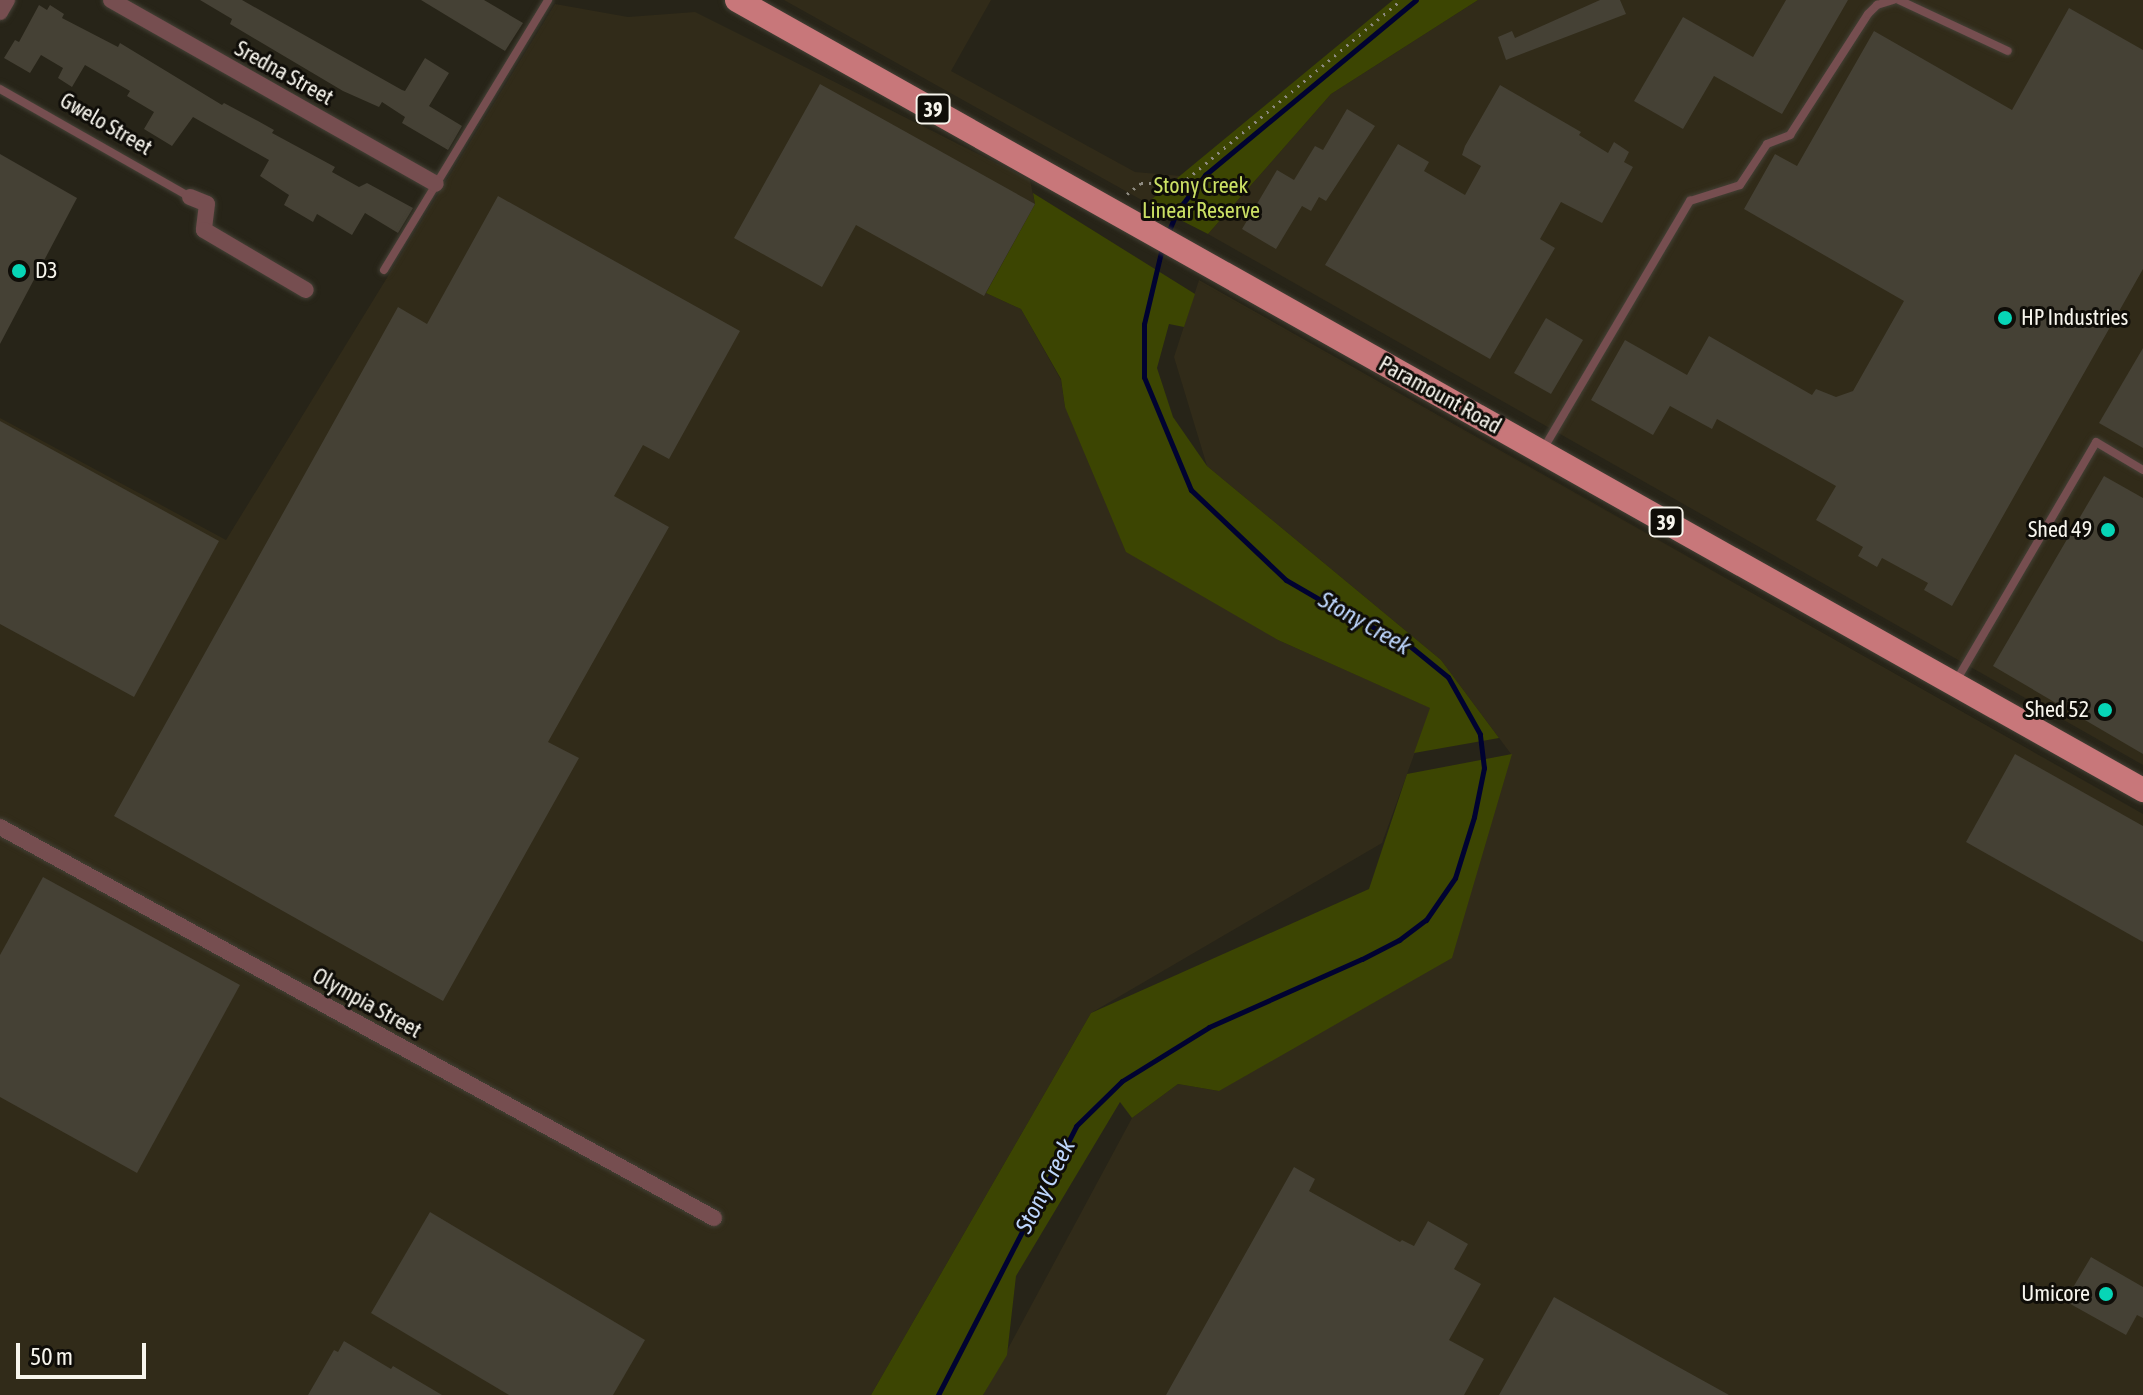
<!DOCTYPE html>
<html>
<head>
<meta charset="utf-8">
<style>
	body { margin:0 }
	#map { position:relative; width:2143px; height:1395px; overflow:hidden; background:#272418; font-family:"Asap Condensed",sans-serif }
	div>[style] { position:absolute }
	.built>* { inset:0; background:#312b19 }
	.green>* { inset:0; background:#3c4502 }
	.stream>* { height:5px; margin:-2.5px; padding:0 2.5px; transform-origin:2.5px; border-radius:2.5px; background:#000231 }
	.building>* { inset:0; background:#454135 }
	.path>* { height:3px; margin-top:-1.5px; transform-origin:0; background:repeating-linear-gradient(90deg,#8e8b81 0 2px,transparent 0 8px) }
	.roads { filter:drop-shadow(0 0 2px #444136) drop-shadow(0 0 2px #444136) }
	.service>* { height:8px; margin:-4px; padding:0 4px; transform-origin:4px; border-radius:4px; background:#764e50 }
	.minor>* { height:16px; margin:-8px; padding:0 8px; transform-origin:8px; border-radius:8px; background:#764e50 }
	.primary>* { height:24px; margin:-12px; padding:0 12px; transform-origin:12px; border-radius:12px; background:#c8777a }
	.dots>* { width:22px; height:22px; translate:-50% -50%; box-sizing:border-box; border:4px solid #0f0d08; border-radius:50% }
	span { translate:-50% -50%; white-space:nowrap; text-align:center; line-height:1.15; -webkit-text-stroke:6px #0f0d08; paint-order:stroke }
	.shield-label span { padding:2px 6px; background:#0f0d08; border:2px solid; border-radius:6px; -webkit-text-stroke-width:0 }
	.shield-label { font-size:20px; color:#f7f5ed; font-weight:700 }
	.street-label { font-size:22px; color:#f7f5ed }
	.park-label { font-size:22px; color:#cbe064 }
	.poi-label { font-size:22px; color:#f7f5ed }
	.left { translate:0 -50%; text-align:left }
	.right { translate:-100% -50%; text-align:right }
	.water-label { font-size:24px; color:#bed6fd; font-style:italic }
	.scale { position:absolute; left:16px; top:1343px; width:130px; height:36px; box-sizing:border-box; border:4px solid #f7f5ed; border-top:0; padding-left:10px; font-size:24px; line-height:28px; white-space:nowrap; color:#f7f5ed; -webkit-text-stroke:6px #0f0d08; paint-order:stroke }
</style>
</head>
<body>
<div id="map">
	<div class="built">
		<div style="clip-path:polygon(784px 0,991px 0,951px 71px,1135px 172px,1181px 176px,1147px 203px)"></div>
		<div style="clip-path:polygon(1478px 0,2143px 0,2143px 765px,1208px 234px,1331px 94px)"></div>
		<div style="clip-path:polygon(555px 4px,628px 17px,695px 12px,1030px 180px,1035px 204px,986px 293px,1021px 309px,1061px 380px,1065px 407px,1278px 640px,1431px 708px,1382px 843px,1091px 1013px,871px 1395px,0 1395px,0 418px,226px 540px)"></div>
		<div style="clip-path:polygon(1199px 280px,2143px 814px,2143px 1395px,983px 1395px,1132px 1118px,1178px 1084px,1219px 1091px,1511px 754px,1441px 660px,1207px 466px,1174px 357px)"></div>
	</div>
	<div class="green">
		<div style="clip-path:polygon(1393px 0,1478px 0,1331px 94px,1208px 234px,1147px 203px)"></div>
		<div style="clip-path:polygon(1033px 193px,1195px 294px,1184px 327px,1169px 324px,1157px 368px,1173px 417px,1207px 466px,1441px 660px,1499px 738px,1414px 753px,1430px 708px,1278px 640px,1126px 552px,1065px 407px,1061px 379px,1021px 309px,986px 293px,1035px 204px)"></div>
		<div style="clip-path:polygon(1512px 754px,1452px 958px,1219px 1091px,1178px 1084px,1132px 1118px,1120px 1102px,1016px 1276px,1007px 1355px,983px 1395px,871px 1395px,1091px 1013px,1369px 889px,1407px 774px)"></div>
	</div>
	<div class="stream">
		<div style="left:1167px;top:235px;width:26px;rotate:-67deg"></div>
		<div style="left:1177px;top:211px;width:46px;rotate:-52.1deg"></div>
		<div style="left:1205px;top:175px;width:274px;rotate:-39.7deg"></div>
		<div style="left:938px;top:1395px;width:302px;rotate:-62.8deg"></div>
		<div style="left:1076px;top:1126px;width:64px;rotate:-44.4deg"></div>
		<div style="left:1122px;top:1081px;width:102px;rotate:-31.8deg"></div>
		<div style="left:1209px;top:1027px;width:167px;rotate:-24deg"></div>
		<div style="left:1362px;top:959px;width:42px;rotate:-27.2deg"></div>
		<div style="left:1399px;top:940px;width:34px;rotate:-37deg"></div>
		<div style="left:1426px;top:920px;width:51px;rotate:-55.4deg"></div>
		<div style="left:1455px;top:878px;width:64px;rotate:-72.7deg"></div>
		<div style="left:1474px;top:817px;width:50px;rotate:-78.5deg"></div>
		<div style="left:1484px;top:768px;width:34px;rotate:-97deg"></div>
		<div style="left:1480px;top:734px;width:65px;rotate:-119.3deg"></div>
		<div style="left:1448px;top:677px;width:55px;rotate:-140.9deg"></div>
		<div style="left:1405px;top:642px;width:68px;rotate:-154.9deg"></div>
		<div style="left:1343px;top:613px;width:66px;rotate:-149.9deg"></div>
		<div style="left:1286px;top:580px;width:131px;rotate:-136.5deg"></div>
		<div style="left:1191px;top:490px;width:122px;rotate:-112.6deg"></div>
		<div style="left:1144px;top:377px;width:53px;rotate:-90deg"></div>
		<div style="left:1144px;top:324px;width:78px;rotate:-76.7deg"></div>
	</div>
	<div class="building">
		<div style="clip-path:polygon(200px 0,242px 0,402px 90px,405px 91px,425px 58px,449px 73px,429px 106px,462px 126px,448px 150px,402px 123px,405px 117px,382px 102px,379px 107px,343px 91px,230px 24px,232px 19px)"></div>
		<div style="clip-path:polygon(421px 0,484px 0,523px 23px,505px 51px)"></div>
		<div style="clip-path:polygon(1600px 0,1620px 0,1626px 14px,1506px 60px,1498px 37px,1512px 31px,1515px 38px)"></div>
		<div style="clip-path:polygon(1786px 0,1848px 0,1782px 114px,1714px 76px,1683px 129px,1634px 101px,1683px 17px,1753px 57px)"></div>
		<div style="clip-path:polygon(39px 5px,47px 10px,50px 5px,64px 14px,62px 18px,118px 47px,120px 43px,222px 105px,224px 103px,258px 121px,274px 130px,272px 133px,335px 167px,332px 172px,359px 187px,367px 183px,413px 208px,398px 233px,365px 213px,352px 235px,317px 214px,313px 222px,284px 205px,289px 195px,260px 176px,269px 160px,193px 117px,172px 146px,144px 129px,154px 112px,127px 96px,130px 91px,85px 65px,72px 87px,58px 78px,63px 68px,41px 55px,30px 73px,4px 58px,15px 40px,19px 42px)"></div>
		<div style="clip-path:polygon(2069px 8px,2143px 50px,2143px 269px,1952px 606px,1924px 590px,1928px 583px,1882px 558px,1877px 567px,1858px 556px,1863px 547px,1816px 520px,1836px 486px,1717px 419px,1712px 429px,1670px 406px,1653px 435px,1591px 400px,1625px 340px,1687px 375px,1709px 336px,1812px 395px,1816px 389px,1836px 397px,1853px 391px,1904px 301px,1744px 209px,1775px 154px,1797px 166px,1874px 31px,2012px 110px)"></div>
		<div style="clip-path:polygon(820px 84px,1035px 204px,984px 296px,856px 225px,822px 287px,734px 238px)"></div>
		<div style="clip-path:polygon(1500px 85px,1581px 132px,1579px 135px,1608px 153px,1614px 142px,1629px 152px,1624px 162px,1633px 167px,1602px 223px,1561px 202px,1540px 239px,1555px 248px,1490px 359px,1325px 265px,1398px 144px,1429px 162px,1424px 171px,1465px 195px,1481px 166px,1462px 155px,1465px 146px)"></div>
		<div style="clip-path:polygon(1347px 109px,1375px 126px,1326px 201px,1319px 197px,1311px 211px,1302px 206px,1276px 249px,1242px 229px,1277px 170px,1294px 180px,1315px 146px,1323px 150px)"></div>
		<div style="clip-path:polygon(0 154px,77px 198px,0 344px)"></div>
		<div style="clip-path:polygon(498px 196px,740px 331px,669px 459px,643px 445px,614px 496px,669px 527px,548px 742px,579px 758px,443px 1001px,114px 816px,398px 307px,427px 324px)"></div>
		<div style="clip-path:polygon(1546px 318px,1583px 340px,1551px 394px,1514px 373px)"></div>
		<div style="clip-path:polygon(2143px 348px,2143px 448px,2099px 423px)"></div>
		<div style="clip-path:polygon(0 421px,219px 541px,134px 697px,0 624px)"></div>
		<div style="clip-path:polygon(2104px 476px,2143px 498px,2143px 754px,1993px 666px)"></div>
		<div style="clip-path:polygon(2015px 754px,2143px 826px,2143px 942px,1966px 842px)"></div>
		<div style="clip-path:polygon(43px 877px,240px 985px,137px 1173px,0 1097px,0 955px)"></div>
		<div style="clip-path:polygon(1294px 1167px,1315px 1179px,1309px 1191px,1400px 1242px,1402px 1240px,1414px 1246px,1428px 1221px,1468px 1244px,1454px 1269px,1481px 1284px,1449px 1340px,1484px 1359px,1464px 1395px,1166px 1395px)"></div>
		<div style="clip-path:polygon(430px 1212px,645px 1340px,613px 1395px,509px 1395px,371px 1313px)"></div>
		<div style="clip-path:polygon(2091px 1257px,2143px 1287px,2143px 1318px,2137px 1315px,2126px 1335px,2065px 1301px)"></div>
		<div style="clip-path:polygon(1554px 1297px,1664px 1359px,1729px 1395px,1499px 1395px)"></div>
		<div style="clip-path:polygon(344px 1341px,391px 1369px,393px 1366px,442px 1395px,308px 1395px,334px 1350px,338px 1352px)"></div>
	</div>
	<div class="path">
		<div style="left:1127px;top:194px;width:18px;rotate:-38deg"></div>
		<div style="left:1141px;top:183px;width:35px"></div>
		<div style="left:1176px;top:183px;width:12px;rotate:-20deg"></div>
		<div style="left:1187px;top:179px;width:279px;rotate:-39.9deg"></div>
	</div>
	<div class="roads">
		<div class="service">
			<div style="left:1899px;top:0;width:120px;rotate:25.1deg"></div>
			<div style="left:0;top:89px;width:219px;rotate:29.6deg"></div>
			<div style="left:384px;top:270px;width:316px;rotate:-58.7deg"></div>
			<div style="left:1542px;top:451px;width:291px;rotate:-59.4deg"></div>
			<div style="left:1690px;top:201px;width:52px;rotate:-17.7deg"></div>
			<div style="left:1740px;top:185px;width:49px;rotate:-56.6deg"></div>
			<div style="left:1767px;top:144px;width:25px;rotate:-21deg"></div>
			<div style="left:1790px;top:135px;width:144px;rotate:-57.2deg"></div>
			<div style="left:1868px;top:14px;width:13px;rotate:-45deg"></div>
			<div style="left:1877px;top:5px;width:17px;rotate:-17deg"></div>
			<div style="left:1956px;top:681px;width:277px;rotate:-59.6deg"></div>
			<div style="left:2096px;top:442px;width:55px;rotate:30.8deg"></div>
		</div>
		<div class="minor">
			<div style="left:111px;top:0;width:373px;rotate:29.5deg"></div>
			<div style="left:0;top:12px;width:14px;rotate:-60deg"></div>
			<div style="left:190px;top:197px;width:18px;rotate:22deg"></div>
			<div style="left:207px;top:204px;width:26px;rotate:97deg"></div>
			<div style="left:204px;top:230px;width:118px;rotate:30.5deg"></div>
			<div style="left:0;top:827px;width:814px;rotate:28.71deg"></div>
		</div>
		<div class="primary">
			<div style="left:737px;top:0;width:1613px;rotate:29.33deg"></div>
		</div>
	</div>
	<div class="dots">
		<div style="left:19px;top:271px;background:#07d5b6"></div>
		<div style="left:2005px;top:318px;background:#07d5b6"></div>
		<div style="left:2108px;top:530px;background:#07d5b6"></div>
		<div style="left:2105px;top:710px;background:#07d5b6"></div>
		<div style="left:2106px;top:1294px;background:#07d5b6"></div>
	</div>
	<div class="shield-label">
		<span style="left:933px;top:109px">39</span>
		<span style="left:1666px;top:522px">39</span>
	</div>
	<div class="street-label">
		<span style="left:284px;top:73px;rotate:29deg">Sredna Street</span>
		<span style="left:106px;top:124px;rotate:30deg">Gwelo Street</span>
		<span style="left:1440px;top:395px;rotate:29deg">Paramount Road</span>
		<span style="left:367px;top:1003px;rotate:29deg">Olympia Street</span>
	</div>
	<div class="park-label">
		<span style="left:1201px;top:198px">Stony Creek<br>Linear Reserve</span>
	</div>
	<div class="poi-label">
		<span class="left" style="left:35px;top:271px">D3</span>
		<span class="left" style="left:2021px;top:318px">HP Industries</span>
		<span class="right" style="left:2092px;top:530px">Shed 49</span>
		<span class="right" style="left:2089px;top:710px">Shed 52</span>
		<span class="right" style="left:2090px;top:1294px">Umicore</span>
	</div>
	<div class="water-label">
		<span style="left:1365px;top:623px;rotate:30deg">Stony Creek</span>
		<span style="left:1045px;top:1186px;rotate:-63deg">Stony Creek</span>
	</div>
	<div class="scale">50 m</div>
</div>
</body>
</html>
